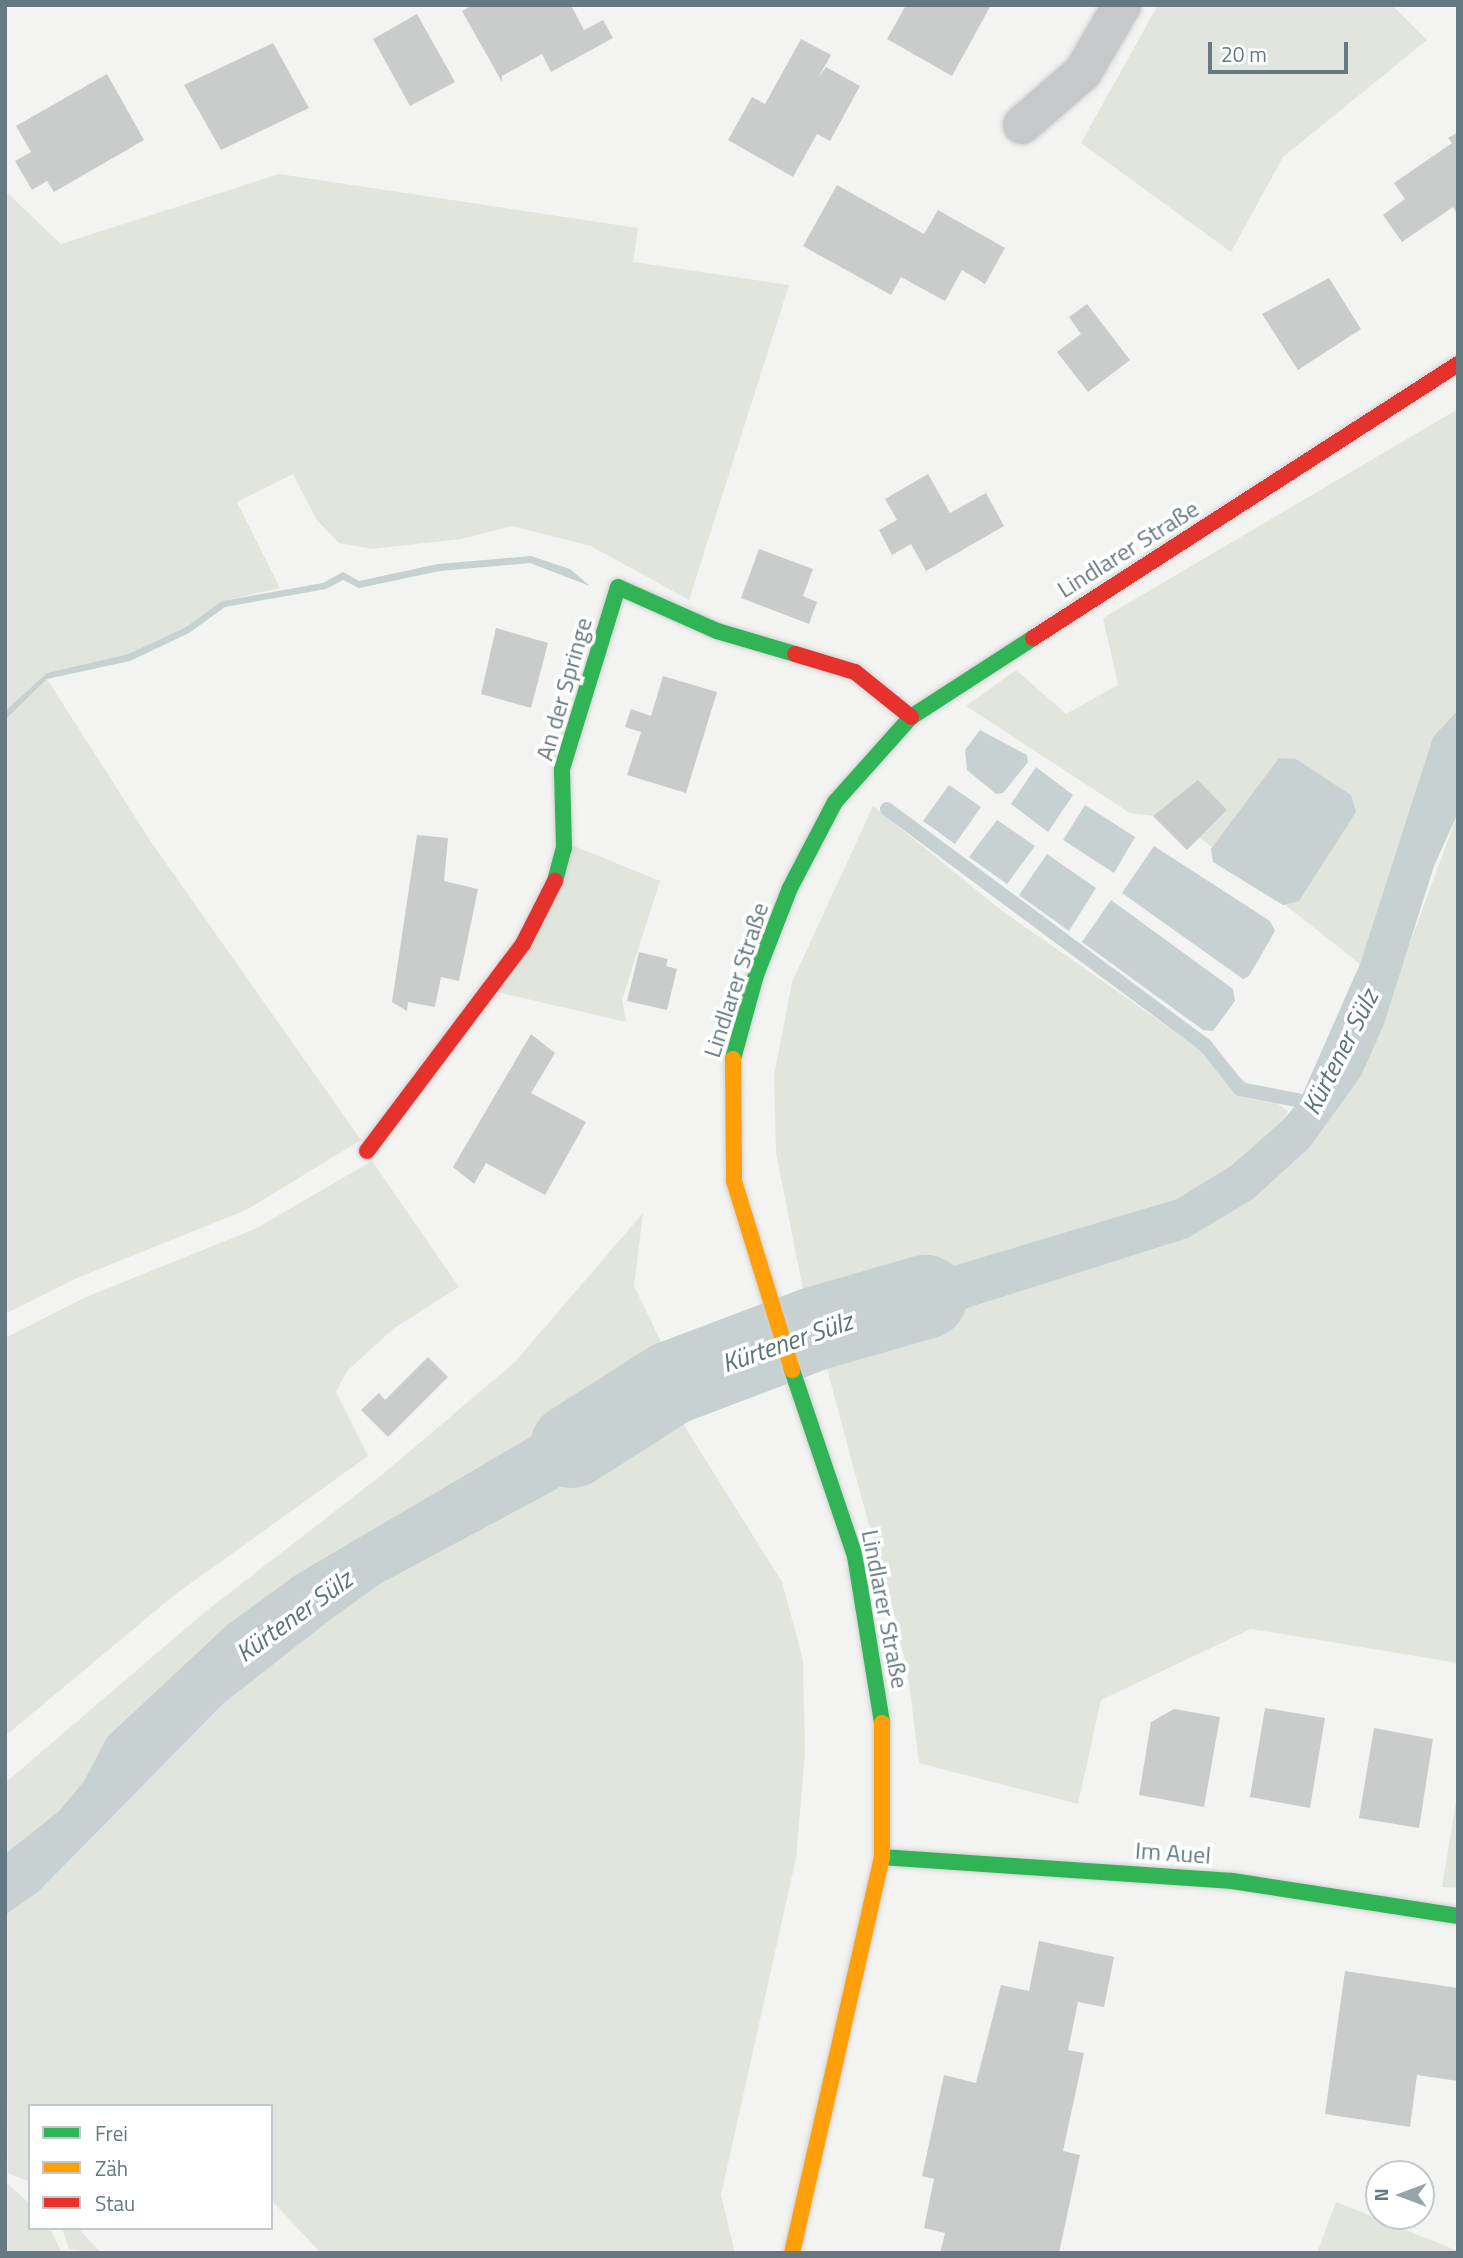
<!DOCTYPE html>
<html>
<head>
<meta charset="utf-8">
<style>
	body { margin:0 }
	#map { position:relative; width:1463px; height:2258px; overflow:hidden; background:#f3f3f1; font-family:"Titillium Web",sans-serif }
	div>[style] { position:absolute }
	.green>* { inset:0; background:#e2e5de }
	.water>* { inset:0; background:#c7d1d2 }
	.stream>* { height:14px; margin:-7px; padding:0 7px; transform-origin:7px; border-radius:7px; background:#c7d1d2 }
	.river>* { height:84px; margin:-42px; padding:0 42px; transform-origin:42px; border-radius:42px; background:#c7d1d2 }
	.building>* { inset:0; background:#cacccc }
	.roads { filter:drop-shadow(0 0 2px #cfd1d1) drop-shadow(0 0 2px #cfd1d1) }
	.street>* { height:38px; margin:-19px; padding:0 19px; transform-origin:19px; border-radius:19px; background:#c7c8c9 }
	.fast>* { height:16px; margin:-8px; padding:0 8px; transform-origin:8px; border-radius:8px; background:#30b455 }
	.slow>* { height:16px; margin:-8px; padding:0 8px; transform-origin:8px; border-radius:8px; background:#ff9f0a }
	.jam>* { height:16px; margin:-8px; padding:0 8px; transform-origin:8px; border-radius:8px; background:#e5322d }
	span { translate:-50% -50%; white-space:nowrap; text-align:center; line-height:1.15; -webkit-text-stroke:7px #fff; paint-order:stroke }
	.street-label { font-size:24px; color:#647981 }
	.water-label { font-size:26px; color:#5a7678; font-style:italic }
	.frame { position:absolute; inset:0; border:7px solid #647981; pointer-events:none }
	.legend { position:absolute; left:28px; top:2104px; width:245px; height:126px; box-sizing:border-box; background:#fff; border:2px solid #c1c9cd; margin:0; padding:9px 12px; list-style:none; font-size:21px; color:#647981 }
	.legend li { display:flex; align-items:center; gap:14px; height:35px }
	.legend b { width:35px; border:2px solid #c1c9cd }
	.north { position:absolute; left:1365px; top:2160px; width:70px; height:70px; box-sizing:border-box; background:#fff; border:2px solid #c1c9cd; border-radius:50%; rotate:270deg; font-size:19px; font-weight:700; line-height:28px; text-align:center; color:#647981 }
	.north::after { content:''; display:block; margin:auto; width:24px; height:32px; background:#96a4a8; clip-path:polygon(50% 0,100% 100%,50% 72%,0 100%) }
	.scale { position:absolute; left:1208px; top:42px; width:140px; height:32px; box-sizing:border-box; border:4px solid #647981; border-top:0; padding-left:9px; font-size:21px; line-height:24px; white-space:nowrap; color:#647981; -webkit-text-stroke:5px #fff; paint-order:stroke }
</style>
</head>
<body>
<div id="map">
	<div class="green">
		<div style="clip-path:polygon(1158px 5px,1392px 5px,1427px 40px,1283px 157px,1231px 252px,1081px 143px)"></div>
		<div style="clip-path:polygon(279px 174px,638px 228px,633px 262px,789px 285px,689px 600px,591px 546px,512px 526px,461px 539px,372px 549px,339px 543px,316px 519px,293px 474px,237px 502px,280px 588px,222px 601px,186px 627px,128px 654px,47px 673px,5px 711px,5px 191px,61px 244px)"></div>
		<div style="clip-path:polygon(1458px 409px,1458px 710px,1433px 737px,1360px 964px,1199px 837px,1227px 810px,1198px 780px,1153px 816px,1130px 813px,966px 706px,1016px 670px,1066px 714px,1118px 685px,1103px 618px)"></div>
		<div style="clip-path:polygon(47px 679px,151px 842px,361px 1140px,246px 1210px,77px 1278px,5px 1314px,5px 720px)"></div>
		<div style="clip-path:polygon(873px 806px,1001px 910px,1288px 1111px,1283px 1120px,1232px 1165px,1177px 1199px,839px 1300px,806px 1305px,776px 1153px,774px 1076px,792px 982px)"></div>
		<div style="clip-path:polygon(1458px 813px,1458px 1663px,1251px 1629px,1101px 1700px,1078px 1804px,919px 1763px,907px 1667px,823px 1354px,1188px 1238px,1253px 1199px,1310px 1147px,1361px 1076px)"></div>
		<div style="clip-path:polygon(574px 846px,660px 881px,622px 1000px,626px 1022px,497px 992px)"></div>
		<div style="clip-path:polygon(372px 1161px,459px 1287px,393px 1329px,347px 1371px,336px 1392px,368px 1456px,173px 1596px,5px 1736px,5px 1338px,86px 1297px,255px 1229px)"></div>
		<div style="clip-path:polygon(643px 1213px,634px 1286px,668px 1356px,297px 1574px,227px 1625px,107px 1737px,84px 1781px,59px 1811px,5px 1854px,5px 1783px,205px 1612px,383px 1474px,515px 1362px)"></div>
		<div style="clip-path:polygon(675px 1411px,782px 1582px,803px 1660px,805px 1754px,796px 1858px,721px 2195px,735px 2253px,321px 2253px,271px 2200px,271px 2106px,30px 2106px,30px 2182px,8px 2173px,5px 1915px,38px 1892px,224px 1703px,330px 1620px,380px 1584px,555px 1490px)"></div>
		<div style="clip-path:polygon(1458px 1790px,1458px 1888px,1442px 1887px)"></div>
		<div style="clip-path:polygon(5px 2181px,30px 2204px,30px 2228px,50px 2228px,62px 2253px,5px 2253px)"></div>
		<div style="clip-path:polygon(1336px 2202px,1458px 2251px,1458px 2253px,1317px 2253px)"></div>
		<div style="clip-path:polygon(62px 2228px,78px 2228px,101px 2253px,69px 2249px)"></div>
	</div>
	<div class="water">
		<div style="clip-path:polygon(531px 556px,570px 569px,590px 586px,530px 563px,440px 571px,359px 588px,343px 580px,326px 589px,225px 607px,189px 633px,130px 661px,47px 679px,5px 720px,5px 711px,47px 673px,128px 654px,186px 627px,222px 601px,323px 583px,343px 572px,359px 581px,438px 564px)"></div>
		<div style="clip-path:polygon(1458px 710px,1458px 813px,1434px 866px,1384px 1024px,1361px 1076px,1310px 1147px,1253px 1199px,1188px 1238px,823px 1354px,806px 1305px,839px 1300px,1177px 1199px,1232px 1165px,1283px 1120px,1300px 1100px,1360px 964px,1433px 737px)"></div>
		<div style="clip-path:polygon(980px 730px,1027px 755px,1028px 762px,1003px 793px,996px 794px,967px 770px,965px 750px)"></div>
		<div style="clip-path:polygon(1279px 758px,1296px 759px,1351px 795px,1356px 812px,1299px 901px,1283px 905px,1213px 862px,1211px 849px)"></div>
		<div style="clip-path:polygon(1036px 767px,1073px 795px,1048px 832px,1011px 804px)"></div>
		<div style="clip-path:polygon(949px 785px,981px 807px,955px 844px,923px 821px)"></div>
		<div style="clip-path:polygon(1085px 805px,1135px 837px,1114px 873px,1063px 840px)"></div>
		<div style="clip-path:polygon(997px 820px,1035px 846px,1007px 884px,969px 857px)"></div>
		<div style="clip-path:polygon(1154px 846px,1270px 921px,1275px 931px,1249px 976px,1243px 979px,1122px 893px)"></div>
		<div style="clip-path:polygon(1047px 854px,1096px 888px,1069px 931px,1019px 895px)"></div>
		<div style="clip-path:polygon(1111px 900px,1233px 989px,1235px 1001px,1213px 1031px,1203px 1030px,1082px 942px)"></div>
		<div style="clip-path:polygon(668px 1356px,675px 1411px,555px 1490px,380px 1584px,330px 1620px,224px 1703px,38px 1892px,5px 1915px,5px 1854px,59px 1811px,84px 1781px,107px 1737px,227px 1625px,297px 1574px)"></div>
	</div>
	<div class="stream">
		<div style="left:887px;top:809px;width:396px;rotate:36.6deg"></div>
		<div style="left:1205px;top:1045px;width:56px;rotate:51.5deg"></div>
		<div style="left:1240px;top:1089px;width:78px;rotate:11deg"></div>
	</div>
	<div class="river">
		<div style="left:572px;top:1446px;width:117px;rotate:-32.5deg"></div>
		<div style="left:671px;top:1383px;width:153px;rotate:-20.7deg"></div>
		<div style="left:814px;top:1329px;width:116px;rotate:-16.1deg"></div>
	</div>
	<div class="building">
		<div style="clip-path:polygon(473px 5px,571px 5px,584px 30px,603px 20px,613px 38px,551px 72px,542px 54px,502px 76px,502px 82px,462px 11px)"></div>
		<div style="clip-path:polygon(906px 5px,991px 5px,952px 76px,887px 39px)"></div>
		<div style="clip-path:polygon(417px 14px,455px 82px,410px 106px,373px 39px)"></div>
		<div style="clip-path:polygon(801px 39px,831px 55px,818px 78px,826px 67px,860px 86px,830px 141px,817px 134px,793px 177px,728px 140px,752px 97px,765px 104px)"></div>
		<div style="clip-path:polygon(273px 43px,309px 108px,221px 150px,184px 85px)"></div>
		<div style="clip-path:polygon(107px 74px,144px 140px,54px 192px,47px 181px,32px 190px,15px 161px,31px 152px,16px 126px)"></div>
		<div style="clip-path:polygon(1458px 132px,1458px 215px,1453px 207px,1402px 242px,1383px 215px,1405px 199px,1394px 183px,1452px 143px,1448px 138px)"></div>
		<div style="clip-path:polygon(837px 185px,924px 234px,938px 210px,1005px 248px,985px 284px,962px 270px,945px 301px,901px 277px,891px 295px,803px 246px)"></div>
		<div style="clip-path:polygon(1329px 278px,1361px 329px,1298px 370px,1262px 314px)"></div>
		<div style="clip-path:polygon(1087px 304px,1130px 360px,1088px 392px,1057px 352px,1081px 334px,1069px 317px)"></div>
		<div style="clip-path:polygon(928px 474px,950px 513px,986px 493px,1004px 526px,926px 571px,911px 544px,892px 555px,879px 530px,897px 520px,885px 499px)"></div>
		<div style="clip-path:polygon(759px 549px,813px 569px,803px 596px,817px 602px,809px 624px,741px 598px)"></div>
		<div style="clip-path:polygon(496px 628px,548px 643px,531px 708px,481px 694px)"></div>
		<div style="clip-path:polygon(663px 676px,717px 692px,686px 793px,627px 775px,641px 732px,625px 727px,631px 709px,651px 716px)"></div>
		<div style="clip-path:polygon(1198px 780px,1227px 810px,1187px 850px,1153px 816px)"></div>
		<div style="clip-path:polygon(417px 835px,448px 838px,444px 881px,478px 889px,459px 981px,441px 977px,435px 1007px,408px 1002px,407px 1011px,392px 1002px)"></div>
		<div style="clip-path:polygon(639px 952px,668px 959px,666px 966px,677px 969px,667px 1010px,627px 1001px)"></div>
		<div style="clip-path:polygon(531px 1034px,555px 1053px,531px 1093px,586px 1122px,545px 1195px,486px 1163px,474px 1184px,453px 1167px)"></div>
		<div style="clip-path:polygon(428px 1357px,448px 1377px,388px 1437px,361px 1410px,379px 1393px,385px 1400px)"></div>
		<div style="clip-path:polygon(1265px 1708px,1325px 1718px,1310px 1808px,1250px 1797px)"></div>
		<div style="clip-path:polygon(1174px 1709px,1220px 1717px,1204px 1807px,1139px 1795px,1151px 1722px)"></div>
		<div style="clip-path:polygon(1374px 1728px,1433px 1739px,1419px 1828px,1359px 1818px)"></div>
		<div style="clip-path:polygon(1039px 1941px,1114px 1957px,1104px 2007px,1078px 2002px,1068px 2050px,1084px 2053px,1063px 2151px,1080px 2155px,1059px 2253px,940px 2253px,945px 2233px,924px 2228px,934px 2179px,922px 2176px,944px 2075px,976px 2083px,1001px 1985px,1029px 1991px)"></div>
		<div style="clip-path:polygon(1345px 1971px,1458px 1988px,1458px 2081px,1417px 2075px,1410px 2127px,1325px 2114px)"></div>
	</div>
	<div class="roads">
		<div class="street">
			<div style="left:1022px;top:125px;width:81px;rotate:-41deg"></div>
			<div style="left:1083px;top:72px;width:78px;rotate:-59.8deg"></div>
		</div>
		<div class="fast">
			<div style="left:555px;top:881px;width:34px;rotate:-75deg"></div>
			<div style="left:564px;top:848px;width:79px;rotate:-91.5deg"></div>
			<div style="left:562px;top:769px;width:190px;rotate:-72.9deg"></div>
			<div style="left:618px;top:587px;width:108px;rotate:24deg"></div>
			<div style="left:717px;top:631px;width:81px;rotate:16.4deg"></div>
			<div style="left:733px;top:1059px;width:87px;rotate:-74.7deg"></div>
			<div style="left:756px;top:975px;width:93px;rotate:-68.7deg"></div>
			<div style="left:790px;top:888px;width:97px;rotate:-62.4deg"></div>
			<div style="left:835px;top:802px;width:114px;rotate:-48.2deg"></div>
			<div style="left:911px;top:717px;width:145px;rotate:-32.9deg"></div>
			<div style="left:792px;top:1370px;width:196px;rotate:71.3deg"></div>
			<div style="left:855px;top:1556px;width:169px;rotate:80.8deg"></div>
			<div style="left:882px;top:1857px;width:351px;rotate:3.9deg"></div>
			<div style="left:1232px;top:1881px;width:229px;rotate:8.8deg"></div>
		</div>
		<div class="slow">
			<div style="left:733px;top:1059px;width:122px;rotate:89.5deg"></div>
			<div style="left:734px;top:1181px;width:198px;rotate:72.9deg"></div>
			<div style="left:792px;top:2253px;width:406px;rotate:-77.2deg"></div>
			<div style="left:882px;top:1857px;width:134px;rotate:-90deg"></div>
		</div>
		<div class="jam">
			<div style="left:1033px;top:638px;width:506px;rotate:-32.81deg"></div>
			<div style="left:795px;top:654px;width:63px;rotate:16.7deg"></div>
			<div style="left:855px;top:672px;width:72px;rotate:38.8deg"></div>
			<div style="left:367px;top:1151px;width:259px;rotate:-53deg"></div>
			<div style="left:523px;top:944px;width:71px;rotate:-63.1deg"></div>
		</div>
	</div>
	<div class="street-label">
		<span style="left:1128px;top:549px;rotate:-32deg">Lindlarer Straße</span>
		<span style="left:564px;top:689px;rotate:-74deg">An der Springe</span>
		<span style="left:736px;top:980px;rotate:-72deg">Lindlarer Straße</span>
		<span style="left:885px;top:1609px;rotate:79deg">Lindlarer Straße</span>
		<span style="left:1173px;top:1853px;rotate:4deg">Im Auel</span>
	</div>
	<div class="water-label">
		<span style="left:1340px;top:1052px;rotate:-63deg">Kürtener Sülz</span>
		<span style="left:787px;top:1342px;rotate:-19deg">Kürtener Sülz</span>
		<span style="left:294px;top:1616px;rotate:-36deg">Kürtener Sülz</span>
	</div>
	<div class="frame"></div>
	<ul class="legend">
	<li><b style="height:9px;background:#30b455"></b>Frei</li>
	<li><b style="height:9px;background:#ff9f0a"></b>Zäh</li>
	<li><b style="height:9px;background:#e5322d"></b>Stau</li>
	</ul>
	<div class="north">N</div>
	<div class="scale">20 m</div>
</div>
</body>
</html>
